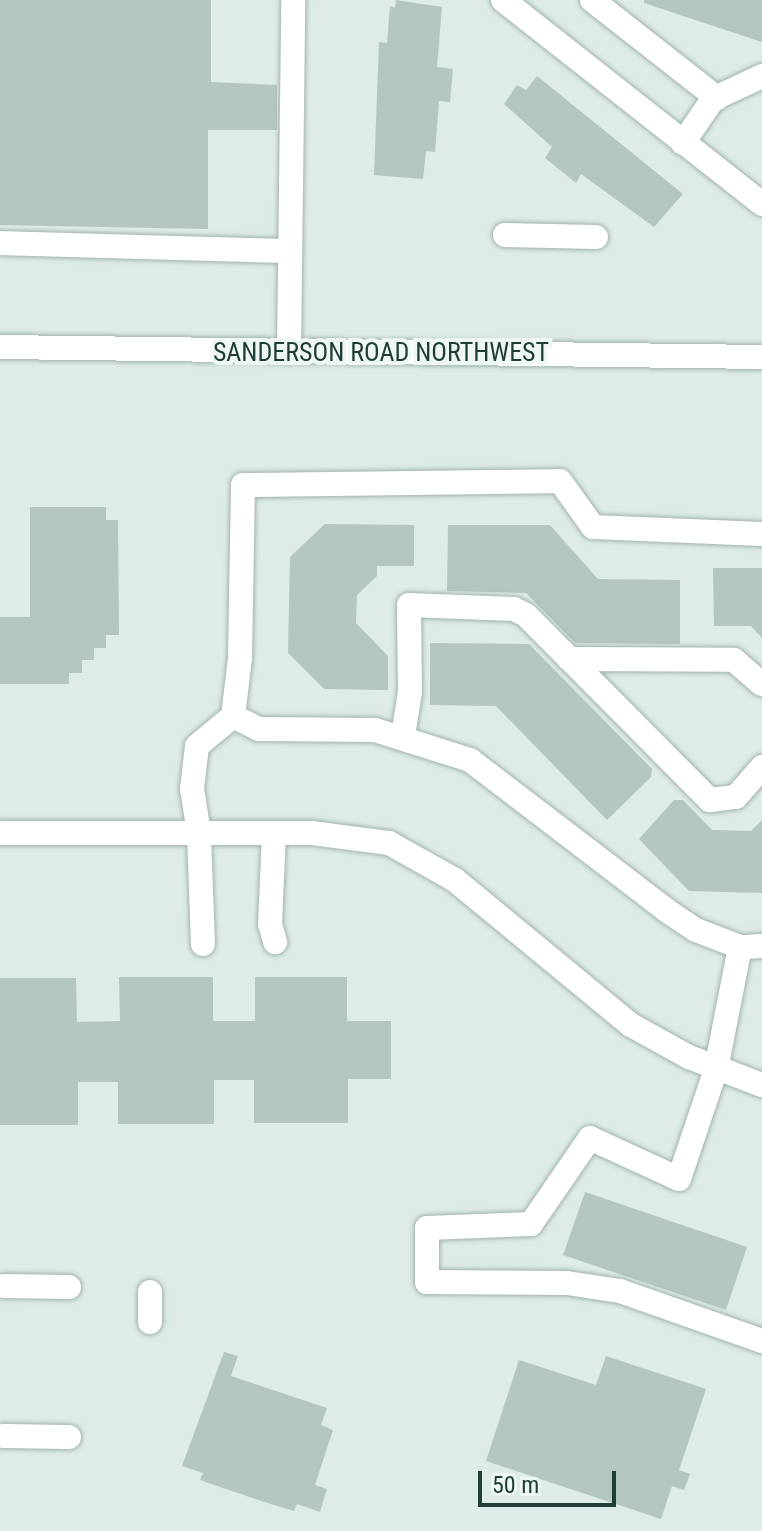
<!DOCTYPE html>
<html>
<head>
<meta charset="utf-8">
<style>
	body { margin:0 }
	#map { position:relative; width:762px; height:1531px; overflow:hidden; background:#deebe7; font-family:"Roboto Condensed",sans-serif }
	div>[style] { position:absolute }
	.building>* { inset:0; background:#b3c6c0 }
	.roads { filter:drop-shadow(0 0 2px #a1b3af) drop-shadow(0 0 2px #a1b3af) }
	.minor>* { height:24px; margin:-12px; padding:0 12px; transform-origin:12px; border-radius:12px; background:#fff }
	span { translate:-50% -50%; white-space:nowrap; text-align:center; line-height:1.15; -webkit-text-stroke:8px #eff7f4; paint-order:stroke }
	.street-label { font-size:26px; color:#1e3c38 }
	.scale { position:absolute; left:478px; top:1471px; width:138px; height:36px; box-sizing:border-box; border:4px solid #1e3c38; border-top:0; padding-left:10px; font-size:24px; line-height:28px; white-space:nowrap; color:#1e3c38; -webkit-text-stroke:6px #eff7f4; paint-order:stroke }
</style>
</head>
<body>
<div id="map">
	<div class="building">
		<div style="clip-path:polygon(0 0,211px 0,211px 82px,277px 85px,277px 130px,208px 130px,208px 229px,0 225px)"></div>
		<div style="clip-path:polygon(396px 0,442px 7px,437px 67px,453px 69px,450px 102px,439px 101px,435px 152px,426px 151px,423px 179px,374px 175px,379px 42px,387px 43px,390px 6px,395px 8px)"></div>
		<div style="clip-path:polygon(644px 0,762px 0,762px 42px,644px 3px)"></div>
		<div style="clip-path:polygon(537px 76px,683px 194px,654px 227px,581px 174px,576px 183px,545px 158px,552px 147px,504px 104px,517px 85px,526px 90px)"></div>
		<div style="clip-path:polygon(30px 507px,106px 507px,106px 520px,118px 520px,119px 635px,106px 635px,106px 648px,94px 648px,94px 660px,82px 660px,82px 673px,69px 673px,69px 684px,0 684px,0 617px,30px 617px)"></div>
		<div style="clip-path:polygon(325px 524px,414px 525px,414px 566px,377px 566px,377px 576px,357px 595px,356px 623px,388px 656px,388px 690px,324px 689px,288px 653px,290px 557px)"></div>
		<div style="clip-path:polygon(448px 525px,550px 525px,598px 579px,680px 580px,680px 644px,575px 643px,526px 593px,447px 591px)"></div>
		<div style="clip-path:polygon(713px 568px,762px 568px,762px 638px,751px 626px,714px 626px)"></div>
		<div style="clip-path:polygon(430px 643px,529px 644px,652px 769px,651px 777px,607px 820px,496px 706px,430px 705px)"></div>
		<div style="clip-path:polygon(674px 800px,683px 800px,712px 830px,751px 831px,762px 820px,762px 893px,689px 891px,639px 839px)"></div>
		<div style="clip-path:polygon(119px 977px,213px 977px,213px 1021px,255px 1021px,255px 977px,347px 977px,347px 1021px,391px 1021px,391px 1079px,348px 1079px,348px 1123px,254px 1123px,254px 1080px,214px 1080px,214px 1124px,118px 1124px,118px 1082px,78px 1082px,78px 1125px,0 1125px,0 978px,76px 978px,77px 1022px,120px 1021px)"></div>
		<div style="clip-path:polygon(585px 1192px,747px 1247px,726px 1310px,563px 1255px)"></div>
		<div style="clip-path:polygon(224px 1352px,238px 1356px,231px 1376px,327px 1408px,321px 1425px,333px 1430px,315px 1485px,327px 1489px,320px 1512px,297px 1504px,294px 1511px,258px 1500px,200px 1480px,203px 1473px,182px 1466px)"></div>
		<div style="clip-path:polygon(606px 1356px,706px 1389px,679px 1470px,690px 1474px,684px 1490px,672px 1486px,661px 1519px,486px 1461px,519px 1360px,596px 1385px)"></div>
	</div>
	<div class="roads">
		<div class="minor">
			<div style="left:503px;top:0;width:330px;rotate:38.2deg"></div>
			<div style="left:592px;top:0;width:159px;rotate:38.1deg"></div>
			<div style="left:683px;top:143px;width:53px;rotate:-55.7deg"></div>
			<div style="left:713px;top:99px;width:54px;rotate:-25.1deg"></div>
			<div style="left:505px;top:235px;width:91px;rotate:1.3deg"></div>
			<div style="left:0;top:243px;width:290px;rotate:1.6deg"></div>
			<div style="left:0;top:347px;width:762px;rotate:0.75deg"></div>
			<div style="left:289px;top:352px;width:352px;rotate:-89.3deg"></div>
			<div style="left:569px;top:659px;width:165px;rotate:0.3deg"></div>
			<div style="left:734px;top:660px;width:37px;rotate:41deg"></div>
			<div style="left:233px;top:716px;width:29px;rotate:27deg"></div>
			<div style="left:259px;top:729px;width:116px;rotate:0.5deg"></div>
			<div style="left:375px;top:730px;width:100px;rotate:17.5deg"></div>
			<div style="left:470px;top:760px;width:247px;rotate:37.4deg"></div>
			<div style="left:666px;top:910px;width:36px;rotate:34deg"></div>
			<div style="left:696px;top:930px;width:47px;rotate:21.1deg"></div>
			<div style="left:403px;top:736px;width:45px;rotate:-81deg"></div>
			<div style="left:410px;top:692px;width:87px;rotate:-90.7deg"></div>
			<div style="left:409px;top:605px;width:105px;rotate:2.2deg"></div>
			<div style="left:514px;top:609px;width:13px;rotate:27deg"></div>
			<div style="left:526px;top:615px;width:261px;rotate:45.2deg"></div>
			<div style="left:710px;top:800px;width:26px;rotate:-7deg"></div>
			<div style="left:736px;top:797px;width:40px;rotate:-49deg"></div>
			<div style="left:0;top:833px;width:312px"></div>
			<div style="left:312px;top:833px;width:78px;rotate:7.4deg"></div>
			<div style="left:389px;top:843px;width:76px;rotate:29.3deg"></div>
			<div style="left:455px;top:880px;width:228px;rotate:39.5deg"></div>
			<div style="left:631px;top:1025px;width:66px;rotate:28.9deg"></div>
			<div style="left:689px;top:1057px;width:78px;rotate:21deg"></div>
			<div style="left:274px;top:833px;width:91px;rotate:92.5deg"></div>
			<div style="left:270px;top:924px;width:19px;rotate:74deg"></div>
			<div style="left:203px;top:944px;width:111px;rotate:-92.1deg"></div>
			<div style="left:199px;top:833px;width:45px;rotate:-99deg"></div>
			<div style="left:192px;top:789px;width:43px;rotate:-83.4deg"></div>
			<div style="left:197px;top:746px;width:47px;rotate:-39.8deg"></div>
			<div style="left:233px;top:716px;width:58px;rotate:-83.1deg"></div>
			<div style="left:240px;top:658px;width:173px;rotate:-89deg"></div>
			<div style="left:243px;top:485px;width:317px;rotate:-0.7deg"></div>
			<div style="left:560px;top:481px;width:57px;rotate:54.3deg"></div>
			<div style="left:593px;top:527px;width:169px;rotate:2.4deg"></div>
			<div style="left:762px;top:946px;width:22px;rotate:177deg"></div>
			<div style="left:740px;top:947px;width:124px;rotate:101.1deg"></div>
			<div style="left:716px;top:1069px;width:116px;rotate:108.6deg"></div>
			<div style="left:679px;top:1179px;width:98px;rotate:-155.3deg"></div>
			<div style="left:590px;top:1138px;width:104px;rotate:124.5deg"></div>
			<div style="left:531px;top:1224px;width:104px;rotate:177.8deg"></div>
			<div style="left:427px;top:1228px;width:54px;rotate:90deg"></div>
			<div style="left:427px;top:1282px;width:140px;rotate:0.4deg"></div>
			<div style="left:567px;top:1283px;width:54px;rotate:8.6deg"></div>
			<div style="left:620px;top:1291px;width:151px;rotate:19.4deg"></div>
			<div style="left:4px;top:1286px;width:65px;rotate:0.9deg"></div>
			<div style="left:150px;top:1292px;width:30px;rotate:90deg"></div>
			<div style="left:3px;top:1436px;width:66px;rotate:0.9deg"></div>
		</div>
	</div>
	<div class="street-label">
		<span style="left:381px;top:353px">SANDERSON ROAD NORTHWEST</span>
	</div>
	<div class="scale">50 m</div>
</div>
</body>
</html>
